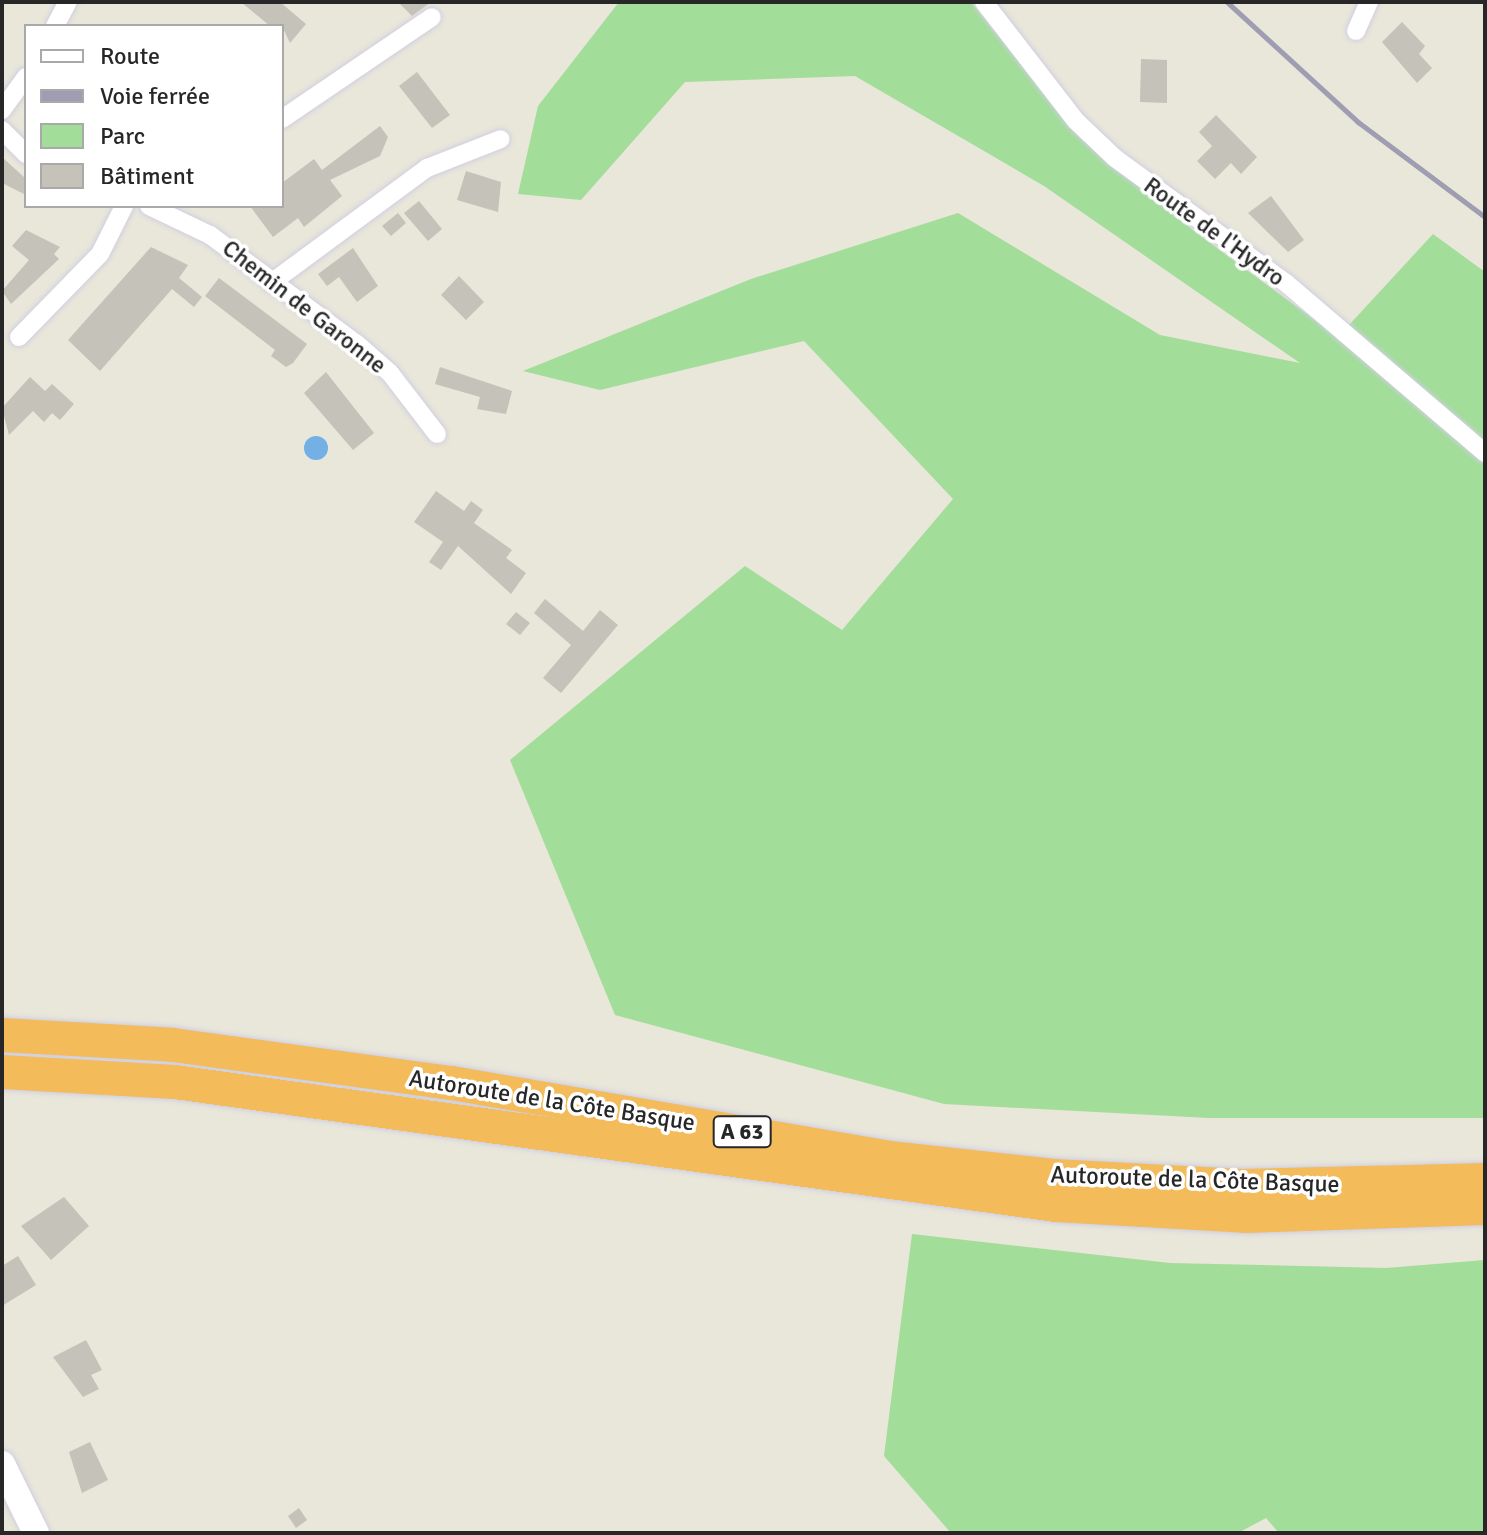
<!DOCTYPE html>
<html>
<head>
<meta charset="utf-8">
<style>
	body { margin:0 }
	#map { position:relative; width:1487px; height:1535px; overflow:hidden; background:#e9e6da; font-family:Signika,sans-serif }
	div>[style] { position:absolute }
	.green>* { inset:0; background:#a2dd99 }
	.water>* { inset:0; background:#72b0e6 }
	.round { border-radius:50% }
	.building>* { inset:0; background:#c4c2b9 }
	.roads { filter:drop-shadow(0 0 2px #cfcfe0) drop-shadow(0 0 2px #cfcfe0) }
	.street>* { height:18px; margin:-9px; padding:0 9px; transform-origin:9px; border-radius:9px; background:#fff }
	.secondary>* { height:26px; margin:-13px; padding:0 13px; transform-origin:13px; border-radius:13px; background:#fff }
	.highway>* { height:34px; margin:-17px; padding:0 17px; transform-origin:17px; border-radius:17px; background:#f3bb5a }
	.rail>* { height:5px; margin:-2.5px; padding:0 2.5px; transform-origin:2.5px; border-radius:2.5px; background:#9e9db1 }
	span { translate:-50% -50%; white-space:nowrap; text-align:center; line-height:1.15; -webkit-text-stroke:7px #fff; paint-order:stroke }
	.shield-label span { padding:2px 6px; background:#fff; border:2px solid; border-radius:6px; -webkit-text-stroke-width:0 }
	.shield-label { font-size:22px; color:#272727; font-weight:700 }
	.street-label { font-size:24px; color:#272727 }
	.frame { position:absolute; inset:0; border:4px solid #272727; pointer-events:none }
	.legend { position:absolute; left:24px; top:24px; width:260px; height:184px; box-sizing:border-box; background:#fff; border:2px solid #a9a9a9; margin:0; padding:10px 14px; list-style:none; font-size:24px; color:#272727 }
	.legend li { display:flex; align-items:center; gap:16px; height:40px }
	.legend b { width:40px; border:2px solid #a9a9a9 }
</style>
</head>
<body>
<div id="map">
	<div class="green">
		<div style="clip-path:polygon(619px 2px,971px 2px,1068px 123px,1194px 231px,1338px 337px,1433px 234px,1485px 272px,1485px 1118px,1209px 1118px,944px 1104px,615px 1015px,510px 760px,745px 566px,842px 630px,953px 499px,804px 341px,600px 390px,523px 371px,751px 279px,958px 213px,1160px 335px,1300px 363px,1044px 186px,855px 76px,685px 82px,581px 200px,518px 194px,538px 106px)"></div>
		<div style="clip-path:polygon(912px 1234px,1170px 1263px,1386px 1268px,1485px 1260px,1485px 1533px,1279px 1533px,1266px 1518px,1238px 1533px,951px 1533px,884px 1456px)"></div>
	</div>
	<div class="water">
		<div class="round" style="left:304px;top:436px;width:24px;height:24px"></div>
	</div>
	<div class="building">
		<div style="clip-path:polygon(241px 2px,280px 2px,306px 24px,290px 43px,282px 26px,270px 26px)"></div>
		<div style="clip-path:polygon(398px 2px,431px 2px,412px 16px)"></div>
		<div style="clip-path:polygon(1402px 22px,1425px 46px,1419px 54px,1432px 68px,1417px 83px,1382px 42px)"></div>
		<div style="clip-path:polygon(1141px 59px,1167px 60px,1167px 103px,1140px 102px)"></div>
		<div style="clip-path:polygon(417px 72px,450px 115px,432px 128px,399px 86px)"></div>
		<div style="clip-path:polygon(1216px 115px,1257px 157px,1241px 174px,1231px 163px,1215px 179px,1197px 161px,1212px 146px,1199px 132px)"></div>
		<div style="clip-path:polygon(380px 126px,388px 137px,380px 156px,330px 180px,342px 196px,304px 227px,298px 218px,273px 237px,250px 206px,282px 206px,282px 183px,314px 159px,322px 170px)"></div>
		<div style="clip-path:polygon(2px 157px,26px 179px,26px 195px,2px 183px)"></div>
		<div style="clip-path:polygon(466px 171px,501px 182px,498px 212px,457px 200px)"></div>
		<div style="clip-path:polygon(1271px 196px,1304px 240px,1288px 252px,1248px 213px)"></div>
		<div style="clip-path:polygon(419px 201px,442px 229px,428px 241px,404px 213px)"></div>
		<div style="clip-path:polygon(398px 213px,406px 223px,391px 236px,382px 226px)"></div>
		<div style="clip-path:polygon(26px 230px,60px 247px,54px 254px,59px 259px,11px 304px,2px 291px,29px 260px,12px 246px)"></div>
		<div style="clip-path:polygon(151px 247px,188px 265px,179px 278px,202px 297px,194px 307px,172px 289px,100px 371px,68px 340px)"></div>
		<div style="clip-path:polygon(353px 248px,378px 286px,357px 302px,339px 277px,327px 286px,318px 274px)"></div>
		<div style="clip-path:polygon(459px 276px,484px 302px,466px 320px,441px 295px)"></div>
		<div style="clip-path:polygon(219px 278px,307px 344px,293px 363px,286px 367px,271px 356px,275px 350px,205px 296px)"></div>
		<div style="clip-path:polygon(440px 367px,512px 391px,506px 414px,477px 409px,480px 397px,435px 384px)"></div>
		<div style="clip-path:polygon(326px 372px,374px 433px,353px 450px,304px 393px)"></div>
		<div style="clip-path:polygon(30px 377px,45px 391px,52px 384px,74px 404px,60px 420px,52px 413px,44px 422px,33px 411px,9px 435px,2px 408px)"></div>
		<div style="clip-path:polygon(436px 491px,464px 511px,471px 501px,483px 510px,474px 523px,512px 550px,506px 558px,526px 573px,511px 594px,458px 546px,441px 570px,429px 562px,443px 542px,414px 522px)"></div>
		<div style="clip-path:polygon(545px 599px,583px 631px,600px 610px,618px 625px,561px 693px,543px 678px,571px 645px,534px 613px)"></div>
		<div style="clip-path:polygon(516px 612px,530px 623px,520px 635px,506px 624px)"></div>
		<div style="clip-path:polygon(64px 1197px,89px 1226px,51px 1260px,21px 1226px)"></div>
		<div style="clip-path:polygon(18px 1256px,36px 1285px,2px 1306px,2px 1266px)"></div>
		<div style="clip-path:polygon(86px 1340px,102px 1370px,91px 1375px,99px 1389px,83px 1397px,53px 1357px)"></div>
		<div style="clip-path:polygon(90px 1442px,108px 1480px,82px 1493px,69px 1452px)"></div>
		<div style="clip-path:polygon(299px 1508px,307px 1520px,296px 1528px,288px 1516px)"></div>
	</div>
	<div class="roads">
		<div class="street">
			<div style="left:984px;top:2px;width:150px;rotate:52.3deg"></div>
			<div style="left:1076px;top:121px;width:54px;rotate:43.5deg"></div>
			<div style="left:1115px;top:158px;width:212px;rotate:36.2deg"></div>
			<div style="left:1286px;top:283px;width:262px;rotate:40.5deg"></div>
			<div style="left:55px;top:26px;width:27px;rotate:-62deg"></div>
			<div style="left:1356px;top:31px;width:32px;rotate:-66deg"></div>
			<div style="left:2px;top:110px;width:41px;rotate:-54deg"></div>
			<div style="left:282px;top:119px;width:181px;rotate:-34.2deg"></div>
			<div style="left:2px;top:130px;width:34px;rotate:45deg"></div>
			<div style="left:149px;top:206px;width:68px;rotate:25.4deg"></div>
			<div style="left:210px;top:235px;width:183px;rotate:36.6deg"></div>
			<div style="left:357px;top:344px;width:44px;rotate:41.3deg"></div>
			<div style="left:390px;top:373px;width:77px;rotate:52.4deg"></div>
			<div style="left:271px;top:283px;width:194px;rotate:-36.4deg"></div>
			<div style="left:427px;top:168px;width:79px;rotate:-21.4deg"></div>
			<div style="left:19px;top:337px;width:116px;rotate:-45.7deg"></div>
			<div style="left:100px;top:254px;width:54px;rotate:-63.4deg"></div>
		</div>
		<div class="secondary">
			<div style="left:2px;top:1464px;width:77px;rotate:63.8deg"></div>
		</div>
		<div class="highway">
			<div style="left:2px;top:1035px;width:171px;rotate:3.3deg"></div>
			<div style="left:173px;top:1045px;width:282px;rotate:7.8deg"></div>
			<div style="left:452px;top:1083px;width:443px;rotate:9.7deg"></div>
			<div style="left:889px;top:1158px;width:166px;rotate:6.2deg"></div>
			<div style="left:1054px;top:1176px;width:189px;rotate:3deg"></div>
			<div style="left:1243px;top:1186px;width:242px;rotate:-1.4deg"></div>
			<div style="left:2px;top:1072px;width:173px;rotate:3.3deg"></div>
			<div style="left:175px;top:1082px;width:890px;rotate:7.95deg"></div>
			<div style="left:1056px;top:1205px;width:189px;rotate:3.3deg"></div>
			<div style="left:1245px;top:1216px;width:240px;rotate:-1.9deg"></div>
		</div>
	</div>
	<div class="rail">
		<div style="left:1227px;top:2px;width:178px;rotate:42.5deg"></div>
		<div style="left:1358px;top:122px;width:159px;rotate:36.8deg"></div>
	</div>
	<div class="shield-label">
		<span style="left:742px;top:1132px">A 63</span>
	</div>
	<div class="street-label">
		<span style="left:1214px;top:232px;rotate:36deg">Route de l'Hydro</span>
		<span style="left:304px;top:307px;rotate:38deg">Chemin de Garonne</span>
		<span style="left:552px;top:1101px;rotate:9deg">Autoroute de la Côte Basque</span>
		<span style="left:1195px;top:1180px;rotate:2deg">Autoroute de la Côte Basque</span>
	</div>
	<div class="frame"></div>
	<ul class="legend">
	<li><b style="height:10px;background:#fff"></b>Route</li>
	<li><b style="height:10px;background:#9e9db1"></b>Voie ferrée</li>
	<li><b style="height:22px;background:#a2dd99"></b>Parc</li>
	<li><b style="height:22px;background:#c4c2b9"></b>Bâtiment</li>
	</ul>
</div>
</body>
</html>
